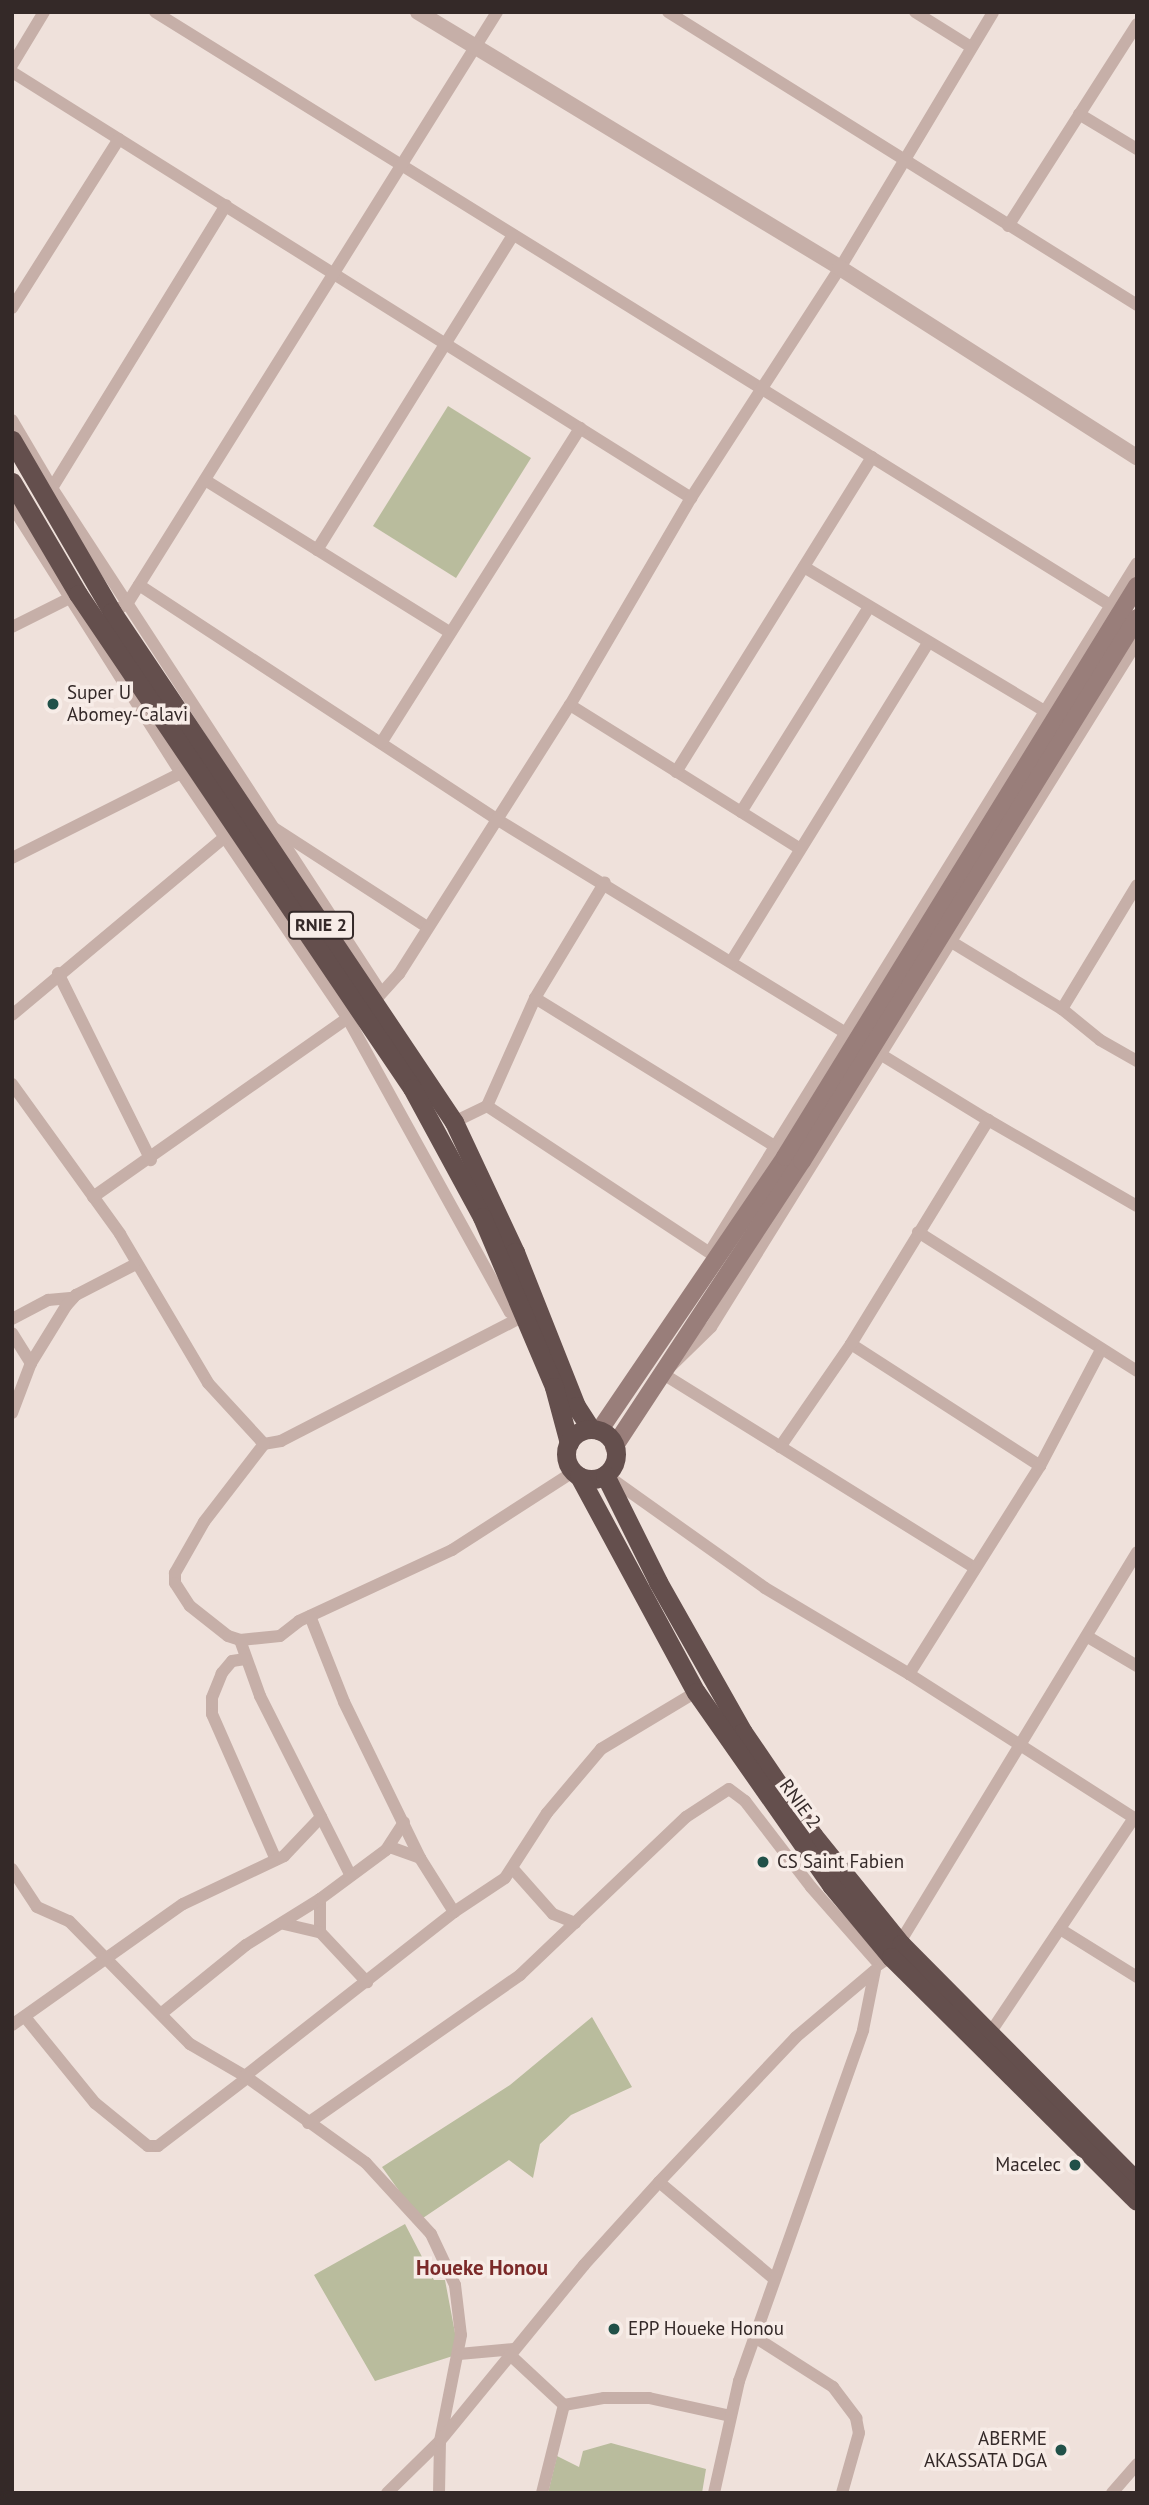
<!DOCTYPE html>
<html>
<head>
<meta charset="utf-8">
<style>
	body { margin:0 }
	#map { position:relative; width:1149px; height:2505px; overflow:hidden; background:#efe1db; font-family:"PT Sans",sans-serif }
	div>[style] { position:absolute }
	.green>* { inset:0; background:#b9bc9d }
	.minor>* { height:12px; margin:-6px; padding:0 6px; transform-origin:6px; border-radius:6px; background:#c6afa8 }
	.tertiary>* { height:16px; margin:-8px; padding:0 8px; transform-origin:8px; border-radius:8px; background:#c6afa8 }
	.secondary>* { height:18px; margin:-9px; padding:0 9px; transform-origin:9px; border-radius:9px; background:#997e7a }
	.trunk>* { height:19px; margin:-9.5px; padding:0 9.5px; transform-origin:9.5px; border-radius:9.5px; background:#644f4d }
	.trunk>.ring { margin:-9.5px; padding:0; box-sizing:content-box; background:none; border:19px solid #644f4d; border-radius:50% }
	.dots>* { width:19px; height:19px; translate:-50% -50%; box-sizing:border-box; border:4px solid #f7ece7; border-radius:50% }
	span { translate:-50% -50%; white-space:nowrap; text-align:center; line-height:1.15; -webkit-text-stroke:7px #f7ece7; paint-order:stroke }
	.shield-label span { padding:2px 5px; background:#f7ece7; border:2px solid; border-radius:5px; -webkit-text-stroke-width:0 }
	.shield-label { font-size:18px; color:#342928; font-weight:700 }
	.poi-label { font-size:19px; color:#342928 }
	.left { translate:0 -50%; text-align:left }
	.right { translate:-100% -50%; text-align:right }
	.street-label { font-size:19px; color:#342928 }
	.neighbourhood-label { font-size:21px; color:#7b2a29; font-weight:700 }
	.frame { position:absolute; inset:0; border:14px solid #342928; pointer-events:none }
</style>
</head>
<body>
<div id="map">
	<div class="green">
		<div style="clip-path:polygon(448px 406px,531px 458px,456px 578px,373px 526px)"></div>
		<div style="clip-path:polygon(592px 2017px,632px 2087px,571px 2115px,540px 2144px,533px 2178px,509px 2160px,420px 2220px,382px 2167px,510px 2085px)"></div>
		<div style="clip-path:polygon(405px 2224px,434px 2280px,445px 2280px,459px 2354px,375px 2381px,314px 2275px)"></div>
		<div style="clip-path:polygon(611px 2443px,706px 2469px,702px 2493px,548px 2493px,557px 2456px,579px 2467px,583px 2451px)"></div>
	</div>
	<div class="minor">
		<div style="left:155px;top:12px;width:1124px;rotate:31.84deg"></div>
		<div style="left:668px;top:12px;width:553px;rotate:31.99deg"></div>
		<div style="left:915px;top:12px;width:66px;rotate:32deg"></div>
		<div style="left:12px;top:65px;width:62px;rotate:-58.9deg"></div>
		<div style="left:12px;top:72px;width:802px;rotate:32.1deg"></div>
		<div style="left:1079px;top:114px;width:68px;rotate:31.1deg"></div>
		<div style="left:1008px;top:226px;width:240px;rotate:-57.4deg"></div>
		<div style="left:12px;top:308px;width:200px;rotate:-57.7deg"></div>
		<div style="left:12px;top:420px;width:79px;rotate:59.5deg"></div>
		<div style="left:52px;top:488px;width:600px;rotate:56.89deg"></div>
		<div style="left:380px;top:991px;width:9px;rotate:122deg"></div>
		<div style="left:205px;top:480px;width:287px;rotate:31.9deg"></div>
		<div style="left:52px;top:488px;width:332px;rotate:-58.4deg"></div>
		<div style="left:12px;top:506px;width:316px;rotate:57.7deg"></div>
		<div style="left:181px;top:773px;width:297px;rotate:55.8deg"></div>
		<div style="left:348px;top:1019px;width:335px;rotate:61.1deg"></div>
		<div style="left:510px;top:1312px;width:17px;rotate:31deg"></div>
		<div style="left:317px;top:550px;width:371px;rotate:-58.1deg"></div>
		<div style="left:804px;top:567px;width:282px;rotate:30.9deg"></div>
		<div style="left:139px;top:585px;width:429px;rotate:33.2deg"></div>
		<div style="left:498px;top:820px;width:575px;rotate:31.48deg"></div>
		<div style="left:988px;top:1120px;width:172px;rotate:30deg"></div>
		<div style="left:112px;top:612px;width:17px;rotate:-28deg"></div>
		<div style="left:127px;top:604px;width:698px;rotate:-57.99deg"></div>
		<div style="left:12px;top:627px;width:67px;rotate:-26.6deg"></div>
		<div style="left:570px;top:705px;width:270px;rotate:32deg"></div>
		<div style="left:381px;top:743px;width:373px;rotate:-57.7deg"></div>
		<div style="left:676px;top:772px;width:371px;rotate:-58.1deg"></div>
		<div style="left:741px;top:812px;width:242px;rotate:-58deg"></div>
		<div style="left:274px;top:828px;width:182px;rotate:32.9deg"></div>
		<div style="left:12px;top:858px;width:189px;rotate:-26.7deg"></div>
		<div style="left:945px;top:938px;width:137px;rotate:31.3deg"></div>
		<div style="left:1062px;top:1009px;width:49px;rotate:39.2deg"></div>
		<div style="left:1100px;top:1040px;width:43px;rotate:29.6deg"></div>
		<div style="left:731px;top:962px;width:376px;rotate:-58.3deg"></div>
		<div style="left:58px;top:973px;width:209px;rotate:63.6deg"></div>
		<div style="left:379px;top:996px;width:30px;rotate:-48deg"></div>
		<div style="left:399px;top:974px;width:319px;rotate:-57.6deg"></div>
		<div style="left:570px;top:705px;width:240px;rotate:-59.7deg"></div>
		<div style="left:691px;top:498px;width:274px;rotate:-57.1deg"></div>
		<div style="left:840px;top:268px;width:298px;rotate:-59.1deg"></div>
		<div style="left:535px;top:998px;width:286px;rotate:31.7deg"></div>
		<div style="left:1062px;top:1009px;width:145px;rotate:-58.8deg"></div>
		<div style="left:12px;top:1015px;width:285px;rotate:-39.9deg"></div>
		<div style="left:12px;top:1084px;width:185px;rotate:54.2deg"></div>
		<div style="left:120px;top:1234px;width:173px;rotate:59.4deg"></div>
		<div style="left:208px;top:1383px;width:83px;rotate:47.4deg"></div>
		<div style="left:487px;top:1106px;width:267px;rotate:33.4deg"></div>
		<div style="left:454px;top:1122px;width:37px;rotate:-26deg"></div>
		<div style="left:487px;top:1106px;width:118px;rotate:-66deg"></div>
		<div style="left:535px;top:998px;width:135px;rotate:-58.9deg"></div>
		<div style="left:93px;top:1197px;width:317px;rotate:-35.1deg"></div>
		<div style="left:918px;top:1232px;width:259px;rotate:32.4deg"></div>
		<div style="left:711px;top:1250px;width:808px;rotate:-58.2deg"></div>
		<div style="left:12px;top:1319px;width:41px;rotate:-27.8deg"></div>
		<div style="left:48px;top:1300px;width:25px;rotate:-5deg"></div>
		<div style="left:518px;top:1319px;width:267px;rotate:152.8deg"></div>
		<div style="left:281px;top:1441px;width:17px;rotate:170deg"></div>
		<div style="left:264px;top:1444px;width:98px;rotate:127.6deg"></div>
		<div style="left:204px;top:1522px;width:59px;rotate:119.6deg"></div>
		<div style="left:175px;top:1573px;width:10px;rotate:90deg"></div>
		<div style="left:175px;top:1583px;width:27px;rotate:57deg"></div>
		<div style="left:190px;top:1606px;width:48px;rotate:38.3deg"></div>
		<div style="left:228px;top:1636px;width:13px;rotate:18deg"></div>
		<div style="left:240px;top:1640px;width:40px;rotate:-5.7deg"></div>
		<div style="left:280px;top:1636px;width:24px;rotate:-38deg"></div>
		<div style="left:299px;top:1621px;width:169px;rotate:-24.9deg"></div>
		<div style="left:452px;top:1550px;width:144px;rotate:-32.8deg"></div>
		<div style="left:12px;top:1333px;width:36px;rotate:58deg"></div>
		<div style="left:851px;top:1344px;width:225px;rotate:32.8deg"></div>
		<div style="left:12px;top:1413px;width:53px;rotate:-69.2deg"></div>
		<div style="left:31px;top:1363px;width:67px;rotate:-58.4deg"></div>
		<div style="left:66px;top:1306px;width:15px;rotate:-48deg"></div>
		<div style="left:76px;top:1295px;width:65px;rotate:-27.3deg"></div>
		<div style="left:780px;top:1447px;width:125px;rotate:-55.4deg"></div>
		<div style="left:851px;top:1344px;width:263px;rotate:-58.5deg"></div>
		<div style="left:609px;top:1477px;width:191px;rotate:35.4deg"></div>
		<div style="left:765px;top:1588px;width:168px;rotate:30.8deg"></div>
		<div style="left:909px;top:1674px;width:271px;rotate:32.6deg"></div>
		<div style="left:975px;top:1568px;width:367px;rotate:-148.1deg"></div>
		<div style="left:663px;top:1374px;width:67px;rotate:-44.4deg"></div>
		<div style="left:711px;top:1327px;width:807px;rotate:-58.12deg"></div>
		<div style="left:310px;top:1616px;width:92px;rotate:68.4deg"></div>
		<div style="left:344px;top:1702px;width:174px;rotate:64deg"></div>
		<div style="left:420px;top:1858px;width:64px;rotate:57.8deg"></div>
		<div style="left:1088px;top:1637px;width:57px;rotate:30.6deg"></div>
		<div style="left:240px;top:1640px;width:59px;rotate:70.3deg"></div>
		<div style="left:260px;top:1696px;width:199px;rotate:63.2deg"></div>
		<div style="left:245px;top:1659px;width:13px;rotate:171deg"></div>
		<div style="left:232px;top:1661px;width:16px;rotate:130deg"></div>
		<div style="left:222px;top:1673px;width:27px;rotate:112deg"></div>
		<div style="left:212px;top:1698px;width:16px;rotate:90deg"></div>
		<div style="left:212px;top:1714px;width:159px;rotate:66.3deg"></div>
		<div style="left:909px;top:1674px;width:246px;rotate:-57.8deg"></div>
		<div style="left:1040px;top:1466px;width:131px;rotate:-62.3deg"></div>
		<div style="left:390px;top:1847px;width:32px;rotate:20deg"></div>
		<div style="left:12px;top:1869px;width:45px;rotate:56.7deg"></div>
		<div style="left:37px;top:1907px;width:35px;rotate:24deg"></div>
		<div style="left:69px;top:1921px;width:173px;rotate:45.5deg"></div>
		<div style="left:190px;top:2044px;width:64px;rotate:30.2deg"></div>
		<div style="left:245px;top:2076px;width:149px;rotate:35.7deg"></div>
		<div style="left:366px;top:2163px;width:96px;rotate:47.5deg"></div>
		<div style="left:431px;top:2234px;width:56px;rotate:64.8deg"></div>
		<div style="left:455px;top:2285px;width:50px;rotate:83.2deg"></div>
		<div style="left:461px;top:2335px;width:108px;rotate:101.2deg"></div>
		<div style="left:440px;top:2441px;width:52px;rotate:91.1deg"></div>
		<div style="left:513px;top:1869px;width:60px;rotate:48.4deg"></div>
		<div style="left:553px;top:1914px;width:24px;rotate:22deg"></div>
		<div style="left:320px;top:1899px;width:33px;rotate:90deg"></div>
		<div style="left:284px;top:1924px;width:37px;rotate:13deg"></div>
		<div style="left:320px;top:1932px;width:69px;rotate:46.8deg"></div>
		<div style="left:1060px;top:1929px;width:91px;rotate:31.9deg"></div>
		<div style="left:162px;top:2013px;width:108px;rotate:-39deg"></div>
		<div style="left:246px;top:1945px;width:87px;rotate:-31.9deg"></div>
		<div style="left:320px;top:1899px;width:82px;rotate:-36.6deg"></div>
		<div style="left:386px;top:1850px;width:33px;rotate:-57deg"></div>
		<div style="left:25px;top:2017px;width:111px;rotate:50.9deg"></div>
		<div style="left:95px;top:2103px;width:68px;rotate:39.1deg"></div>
		<div style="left:148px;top:2146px;width:10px"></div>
		<div style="left:158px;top:2146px;width:112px;rotate:-37.4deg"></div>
		<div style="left:12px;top:2025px;width:209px;rotate:-35.3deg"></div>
		<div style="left:183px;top:1904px;width:112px;rotate:-25.4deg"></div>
		<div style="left:284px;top:1856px;width:54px;rotate:-46.5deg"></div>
		<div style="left:990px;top:2033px;width:259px;rotate:-56.2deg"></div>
		<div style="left:245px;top:2076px;width:266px;rotate:-38.1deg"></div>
		<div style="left:454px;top:1912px;width:61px;rotate:-33.7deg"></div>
		<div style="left:505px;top:1878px;width:77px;rotate:-57.1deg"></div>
		<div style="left:547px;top:1813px;width:84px;rotate:-49.8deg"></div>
		<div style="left:601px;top:1749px;width:111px;rotate:-31deg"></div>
		<div style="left:308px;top:2123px;width:259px;rotate:-34.9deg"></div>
		<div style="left:520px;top:1975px;width:229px;rotate:-43.6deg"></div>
		<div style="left:686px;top:1817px;width:51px;rotate:-33.1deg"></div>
		<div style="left:729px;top:1789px;width:20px;rotate:37deg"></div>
		<div style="left:745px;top:1801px;width:108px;rotate:52.5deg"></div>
		<div style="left:811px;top:1887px;width:103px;rotate:48.6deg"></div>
		<div style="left:879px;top:1964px;width:14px;rotate:-30deg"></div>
		<div style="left:891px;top:1957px;width:474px;rotate:-58.7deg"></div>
		<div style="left:659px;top:2182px;width:149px;rotate:40.1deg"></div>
		<div style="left:753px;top:2336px;width:95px;rotate:32.5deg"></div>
		<div style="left:833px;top:2387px;width:39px;rotate:53deg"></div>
		<div style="left:856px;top:2418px;width:15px;rotate:79deg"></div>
		<div style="left:859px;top:2433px;width:62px;rotate:105.8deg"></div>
		<div style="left:459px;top:2354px;width:55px;rotate:-5.2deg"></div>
		<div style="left:510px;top:2355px;width:74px;rotate:42.8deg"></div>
		<div style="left:564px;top:2405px;width:41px;rotate:-9.9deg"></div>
		<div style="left:604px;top:2398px;width:45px"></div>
		<div style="left:649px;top:2398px;width:83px;rotate:12.5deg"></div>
		<div style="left:387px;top:2493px;width:74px;rotate:-44.5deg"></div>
		<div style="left:440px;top:2441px;width:227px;rotate:-50.7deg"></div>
		<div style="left:584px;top:2265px;width:112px;rotate:-47.9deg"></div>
		<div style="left:659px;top:2182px;width:199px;rotate:-46.6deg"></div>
		<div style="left:796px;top:2037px;width:101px;rotate:-40.2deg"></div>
		<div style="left:542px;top:2493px;width:91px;rotate:-76deg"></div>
		<div style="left:714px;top:2493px;width:115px;rotate:-77.4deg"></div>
		<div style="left:739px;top:2381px;width:372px;rotate:-70.5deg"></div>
		<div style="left:863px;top:2030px;width:61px;rotate:-78.7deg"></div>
		<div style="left:1112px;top:2493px;width:38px;rotate:-49deg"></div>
	</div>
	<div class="tertiary">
		<div style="left:418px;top:12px;width:494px;rotate:31.2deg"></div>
		<div style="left:840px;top:268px;width:352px;rotate:32.5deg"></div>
	</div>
	<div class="secondary">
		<div style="left:599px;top:1431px;width:331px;rotate:-55.8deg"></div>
		<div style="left:785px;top:1157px;width:671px;rotate:-58.35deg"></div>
		<div style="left:614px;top:1447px;width:342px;rotate:-56.7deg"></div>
		<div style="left:802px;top:1161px;width:638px;rotate:-58.33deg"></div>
	</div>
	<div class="trunk">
		<div style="left:12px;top:440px;width:199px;rotate:59.8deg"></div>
		<div style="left:112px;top:612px;width:614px;rotate:56.15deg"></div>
		<div style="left:454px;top:1122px;width:144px;rotate:64.9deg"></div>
		<div style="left:515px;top:1252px;width:166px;rotate:68.4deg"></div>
		<div style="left:576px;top:1406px;width:27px;rotate:57deg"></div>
		<div style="left:12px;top:482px;width:130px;rotate:59.5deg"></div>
		<div style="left:78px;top:594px;width:596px;rotate:55.94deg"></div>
		<div style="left:412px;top:1088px;width:147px;rotate:61.5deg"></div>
		<div style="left:482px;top:1217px;width:185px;rotate:67deg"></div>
		<div style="left:554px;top:1387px;width:58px;rotate:75deg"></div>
		<div class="ring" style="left:566px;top:1429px;width:31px;height:31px"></div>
		<div style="left:605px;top:1475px;width:119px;rotate:63.6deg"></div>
		<div style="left:658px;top:1582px;width:172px;rotate:60.5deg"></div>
		<div style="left:743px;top:1732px;width:125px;rotate:55.8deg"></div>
		<div style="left:813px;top:1835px;width:140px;rotate:51.1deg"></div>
		<div style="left:901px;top:1944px;width:335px;rotate:45.2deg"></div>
		<div style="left:579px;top:1476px;width:246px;rotate:61.6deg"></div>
		<div style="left:696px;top:1692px;width:236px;rotate:55deg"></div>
		<div style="left:831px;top:1885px;width:94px;rotate:50.2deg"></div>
		<div style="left:891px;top:1957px;width:346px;rotate:44.8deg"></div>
	</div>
	<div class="dots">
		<div style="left:53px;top:704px;background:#215149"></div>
		<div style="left:763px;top:1862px;background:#215149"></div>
		<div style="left:1075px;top:2165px;background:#215149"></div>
		<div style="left:614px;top:2329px;background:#215149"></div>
		<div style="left:1061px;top:2450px;background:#215149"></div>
	</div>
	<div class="shield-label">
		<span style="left:321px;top:925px">RNIE 2</span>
	</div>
	<div class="poi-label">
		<span class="left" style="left:67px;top:704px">Super U<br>Abomey-Calavi</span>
		<span class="left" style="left:777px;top:1862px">CS Saint Fabien</span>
		<span class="right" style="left:1061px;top:2165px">Macelec</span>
		<span class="left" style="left:628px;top:2329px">EPP Houeke Honou</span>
		<span class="right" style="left:1047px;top:2450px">ABERME<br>AKASSATA DGA</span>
	</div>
	<div class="street-label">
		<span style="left:800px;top:1804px;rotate:54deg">RNIE 2</span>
	</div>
	<div class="neighbourhood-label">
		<span style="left:482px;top:2268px">Houeke Honou</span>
	</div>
	<div class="frame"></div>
</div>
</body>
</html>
